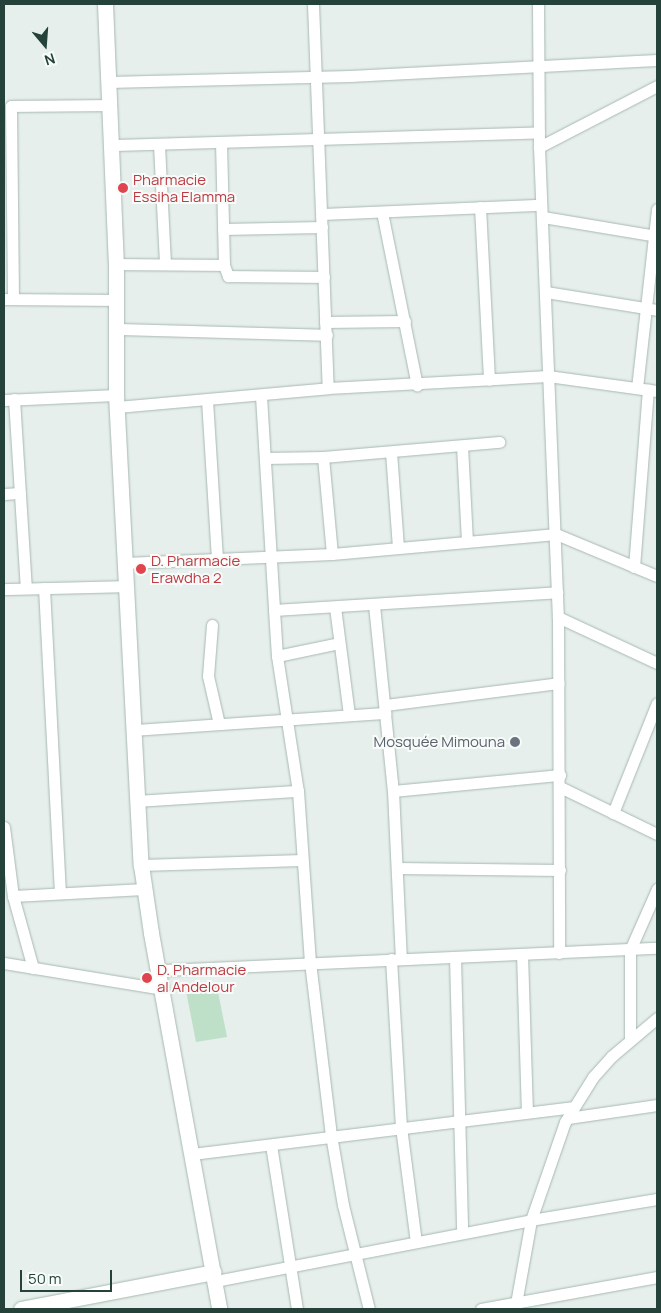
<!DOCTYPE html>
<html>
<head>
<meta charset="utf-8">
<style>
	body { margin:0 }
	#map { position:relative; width:661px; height:1313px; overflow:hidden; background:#e6efeb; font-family:Manrope,sans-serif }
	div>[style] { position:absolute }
	.green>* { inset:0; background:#bfe0c8 }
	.roads { filter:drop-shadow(0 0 1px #a8b8b2) drop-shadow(0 0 1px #a8b8b2) }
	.minor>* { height:11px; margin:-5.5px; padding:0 5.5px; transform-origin:5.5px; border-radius:5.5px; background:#fff }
	.tertiary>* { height:15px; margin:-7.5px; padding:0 7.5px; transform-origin:7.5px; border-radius:7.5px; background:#fff }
	.dots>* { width:14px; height:14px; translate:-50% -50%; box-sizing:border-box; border:2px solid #f7fbf9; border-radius:50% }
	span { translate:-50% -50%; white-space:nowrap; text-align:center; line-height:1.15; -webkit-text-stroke:4px #f7fbf9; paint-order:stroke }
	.health-label { font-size:15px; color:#be3a42 }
	.left { translate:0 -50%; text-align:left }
	.worship-label { font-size:15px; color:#5b616d }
	.right { translate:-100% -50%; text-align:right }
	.frame { position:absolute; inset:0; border:5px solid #24423a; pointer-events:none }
	.north { position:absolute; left:20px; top:20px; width:50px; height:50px; -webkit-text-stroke:4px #f7fbf9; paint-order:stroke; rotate:162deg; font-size:14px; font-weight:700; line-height:20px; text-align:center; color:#24423a }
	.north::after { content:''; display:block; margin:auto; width:18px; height:22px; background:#24423a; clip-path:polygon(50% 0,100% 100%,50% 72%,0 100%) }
	.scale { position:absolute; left:20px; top:1270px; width:92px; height:22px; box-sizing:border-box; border:2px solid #24423a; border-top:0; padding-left:6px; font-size:15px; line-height:18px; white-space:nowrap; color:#24423a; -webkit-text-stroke:4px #f7fbf9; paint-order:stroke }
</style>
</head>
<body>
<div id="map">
	<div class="green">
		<div style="clip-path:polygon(217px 987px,227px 1037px,196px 1042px,186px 991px)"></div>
	</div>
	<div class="roads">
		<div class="minor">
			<div style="left:313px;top:4px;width:384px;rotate:87.8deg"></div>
			<div style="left:538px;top:4px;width:143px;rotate:89.6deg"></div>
			<div style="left:539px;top:147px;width:470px;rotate:87.7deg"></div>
			<div style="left:558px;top:617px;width:336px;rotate:89.8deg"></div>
			<div style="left:108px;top:82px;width:242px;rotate:-1.4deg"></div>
			<div style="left:350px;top:76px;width:307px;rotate:-3deg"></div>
			<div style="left:221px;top:142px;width:123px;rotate:88.6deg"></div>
			<div style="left:224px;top:265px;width:12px;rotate:70deg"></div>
			<div style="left:228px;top:276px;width:96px;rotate:0.6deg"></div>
			<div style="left:112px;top:145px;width:427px;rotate:-1.7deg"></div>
			<div style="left:159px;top:145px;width:119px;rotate:87.1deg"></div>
			<div style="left:539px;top:147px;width:133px;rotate:-27.3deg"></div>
			<div style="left:480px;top:207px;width:173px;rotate:87deg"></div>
			<div style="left:382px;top:212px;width:177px;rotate:78.6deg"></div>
			<div style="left:322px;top:214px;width:219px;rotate:-2.4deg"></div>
			<div style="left:543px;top:217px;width:116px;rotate:9.5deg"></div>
			<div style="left:223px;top:229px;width:99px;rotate:-1.2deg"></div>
			<div style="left:116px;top:264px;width:108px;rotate:0.5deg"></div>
			<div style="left:546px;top:292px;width:112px;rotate:9.2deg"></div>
			<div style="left:13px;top:298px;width:192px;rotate:-90.6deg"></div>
			<div style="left:11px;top:106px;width:98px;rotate:-0.6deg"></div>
			<div style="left:4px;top:299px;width:112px;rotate:0.5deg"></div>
			<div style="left:325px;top:322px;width:80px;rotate:-0.7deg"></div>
			<div style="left:116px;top:329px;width:211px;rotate:1.6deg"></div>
			<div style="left:637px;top:388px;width:180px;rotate:-83.6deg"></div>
			<div style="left:261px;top:396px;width:214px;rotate:86.5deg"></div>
			<div style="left:274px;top:610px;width:284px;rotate:-3.6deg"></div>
			<div style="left:14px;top:399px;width:189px;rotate:86.4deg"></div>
			<div style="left:4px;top:400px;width:112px;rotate:-2.6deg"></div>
			<div style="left:207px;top:400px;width:161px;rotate:86.4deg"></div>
			<div style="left:117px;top:407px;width:212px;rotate:-5.1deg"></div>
			<div style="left:328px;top:388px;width:220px;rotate:-3.1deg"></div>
			<div style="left:548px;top:376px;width:110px;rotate:7.8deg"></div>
			<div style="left:462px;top:446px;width:95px;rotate:87deg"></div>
			<div style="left:391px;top:452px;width:96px;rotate:85.8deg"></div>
			<div style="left:265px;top:458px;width:58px;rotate:-1deg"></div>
			<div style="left:323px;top:457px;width:177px;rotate:-4.9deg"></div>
			<div style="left:4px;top:494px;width:16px;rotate:-4deg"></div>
			<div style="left:332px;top:554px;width:225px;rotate:-5.1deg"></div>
			<div style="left:556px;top:534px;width:109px;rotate:22.6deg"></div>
			<div style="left:125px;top:563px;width:207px;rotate:-2.5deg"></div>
			<div style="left:332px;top:554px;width:97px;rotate:-95.3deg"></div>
			<div style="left:634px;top:567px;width:178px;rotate:-85.5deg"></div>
			<div style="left:44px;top:588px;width:305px;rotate:87deg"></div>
			<div style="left:4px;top:589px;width:122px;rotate:-1.4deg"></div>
			<div style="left:374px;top:605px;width:187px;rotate:84.2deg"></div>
			<div style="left:393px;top:791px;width:167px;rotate:87.3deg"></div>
			<div style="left:335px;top:607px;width:109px;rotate:82.6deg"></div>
			<div style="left:274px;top:610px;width:46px;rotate:86.3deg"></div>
			<div style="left:277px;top:656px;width:137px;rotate:81.2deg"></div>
			<div style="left:298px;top:791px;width:171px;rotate:86deg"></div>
			<div style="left:310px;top:962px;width:174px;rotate:83.1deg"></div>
			<div style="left:331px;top:1135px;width:71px;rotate:80.3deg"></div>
			<div style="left:343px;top:1205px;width:107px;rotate:76deg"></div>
			<div style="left:558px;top:617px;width:109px;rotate:24.9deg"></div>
			<div style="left:212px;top:625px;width:51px;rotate:94.5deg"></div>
			<div style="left:208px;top:676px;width:49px;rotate:77.1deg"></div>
			<div style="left:277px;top:656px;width:63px;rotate:-11.8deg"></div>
			<div style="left:385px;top:705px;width:175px;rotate:-7.2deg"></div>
			<div style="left:134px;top:730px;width:252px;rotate:-3.9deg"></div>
			<div style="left:560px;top:787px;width:108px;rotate:25.9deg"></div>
			<div style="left:393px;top:791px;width:168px;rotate:-5.5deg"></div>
			<div style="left:137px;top:801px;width:161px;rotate:-3.6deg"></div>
			<div style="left:613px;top:813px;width:118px;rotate:-68.2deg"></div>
			<div style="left:4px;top:827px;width:70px;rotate:82.6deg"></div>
			<div style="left:13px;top:896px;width:131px;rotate:-3.1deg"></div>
			<div style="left:141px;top:865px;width:161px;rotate:-1.8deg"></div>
			<div style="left:397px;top:868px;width:163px;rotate:0.7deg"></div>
			<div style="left:13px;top:896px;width:75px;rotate:74.5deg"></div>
			<div style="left:522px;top:954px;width:158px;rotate:88.2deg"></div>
			<div style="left:455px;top:957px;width:276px;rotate:88.5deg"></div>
			<div style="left:391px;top:959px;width:168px;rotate:86.6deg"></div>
			<div style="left:401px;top:1127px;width:116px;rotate:82.6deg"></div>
			<div style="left:4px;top:963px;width:160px;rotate:9.3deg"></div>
			<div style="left:158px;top:968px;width:7px;rotate:16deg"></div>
			<div style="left:165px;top:970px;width:492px;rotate:-2.6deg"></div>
			<div style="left:630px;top:1038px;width:88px;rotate:-90deg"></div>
			<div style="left:630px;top:950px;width:67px;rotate:-66.1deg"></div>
			<div style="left:568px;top:1118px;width:90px;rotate:-8.3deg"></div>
			<div style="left:271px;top:1145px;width:166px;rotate:81deg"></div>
			<div style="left:192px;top:1154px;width:385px;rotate:-7deg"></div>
			<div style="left:215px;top:1281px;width:322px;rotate:-10.9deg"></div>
			<div style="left:531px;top:1220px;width:128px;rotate:-9.5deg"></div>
			<div style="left:481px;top:1309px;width:179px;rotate:-10.3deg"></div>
			<div style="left:515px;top:1309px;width:90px;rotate:-79.8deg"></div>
			<div style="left:531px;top:1220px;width:104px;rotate:-70.9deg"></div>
			<div style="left:565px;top:1122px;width:53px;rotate:-58.1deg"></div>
			<div style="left:593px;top:1077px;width:28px;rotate:-48deg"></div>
			<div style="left:612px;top:1056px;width:59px;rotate:-40.2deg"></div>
		</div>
		<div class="tertiary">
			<div style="left:105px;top:4px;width:260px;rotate:87.6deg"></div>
			<div style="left:116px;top:264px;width:131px;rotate:90deg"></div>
			<div style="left:116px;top:395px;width:471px;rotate:87deg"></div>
			<div style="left:141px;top:865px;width:69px;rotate:81.6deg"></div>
			<div style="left:151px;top:933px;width:382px;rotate:79.7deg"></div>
			<div style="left:21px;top:1309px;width:196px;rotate:-10.9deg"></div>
		</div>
	</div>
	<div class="dots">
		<div style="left:123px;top:188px;background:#e0444e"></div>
		<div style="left:141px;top:569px;background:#e0444e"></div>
		<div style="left:515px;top:742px;background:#6b7280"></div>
		<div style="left:147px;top:978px;background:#e0444e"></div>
	</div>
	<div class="health-label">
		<span class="left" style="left:133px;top:188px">Pharmacie<br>Essiha Elamma</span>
		<span class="left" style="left:151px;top:569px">D. Pharmacie<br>Erawdha 2</span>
		<span class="left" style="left:157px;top:978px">D. Pharmacie<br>al Andelour</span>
	</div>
	<div class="worship-label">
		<span class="right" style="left:505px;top:742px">Mosquée Mimouna</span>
	</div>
	<div class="frame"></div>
	<div class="north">N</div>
	<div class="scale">50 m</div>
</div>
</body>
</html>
